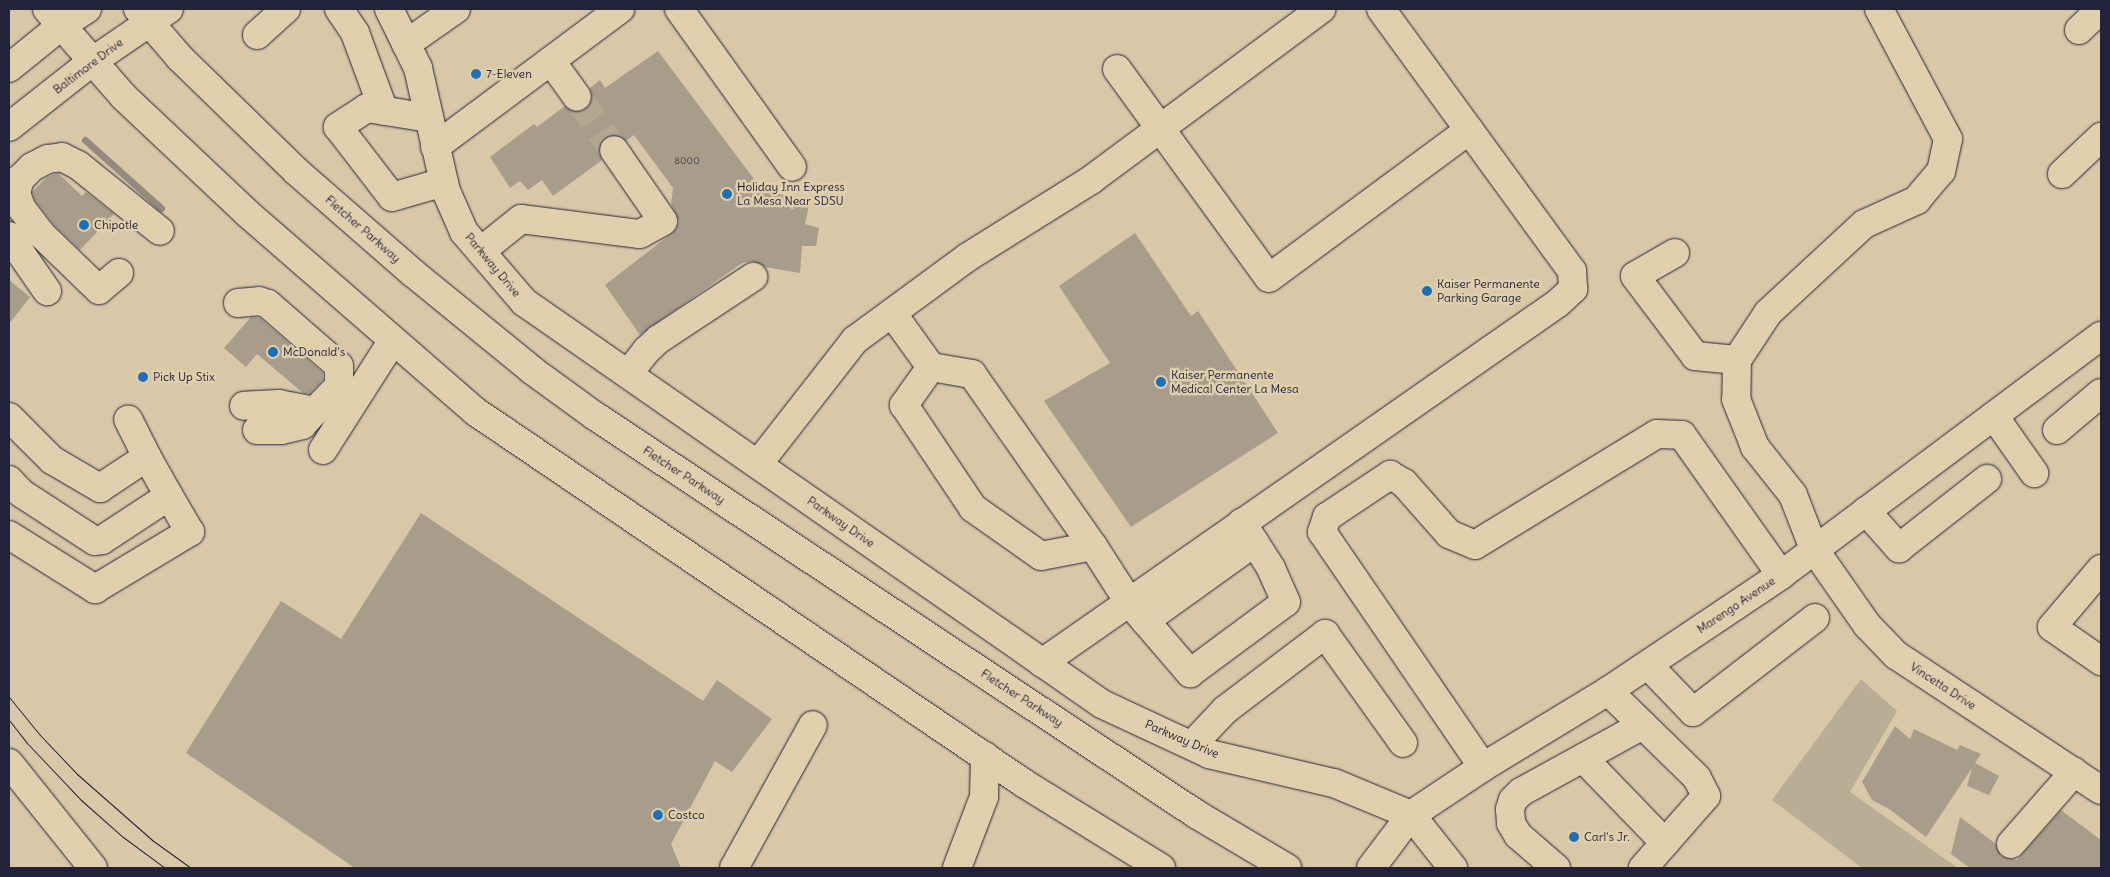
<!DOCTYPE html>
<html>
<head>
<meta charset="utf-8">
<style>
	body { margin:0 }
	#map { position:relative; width:2110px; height:877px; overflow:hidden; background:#d8c8a7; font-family:Delius,sans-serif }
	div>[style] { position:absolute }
	.green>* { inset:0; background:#baad96 }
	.stream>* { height:7px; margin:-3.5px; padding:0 3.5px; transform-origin:3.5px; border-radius:3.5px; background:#958a80 }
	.building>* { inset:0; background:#a89c8b }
	.minor-tunnel>* { height:28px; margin-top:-14px; transform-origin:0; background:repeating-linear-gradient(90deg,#b4a791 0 28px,transparent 0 42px) }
	.roads { filter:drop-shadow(0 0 1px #22223b) drop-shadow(0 0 1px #22223b) }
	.minor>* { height:28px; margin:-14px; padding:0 14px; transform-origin:14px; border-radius:14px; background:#e0cfac }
	.major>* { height:28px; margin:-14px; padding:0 14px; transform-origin:14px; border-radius:14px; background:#e0cfac }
	.tram>* { height:1px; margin:-0.5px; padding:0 0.5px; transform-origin:0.5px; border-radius:0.5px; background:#22223b }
	.dots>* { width:14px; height:14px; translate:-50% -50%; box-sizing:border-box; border:2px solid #e0cfac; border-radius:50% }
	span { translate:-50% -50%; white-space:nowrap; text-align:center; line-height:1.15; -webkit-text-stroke:5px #e0cfac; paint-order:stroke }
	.number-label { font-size:10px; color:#44404f }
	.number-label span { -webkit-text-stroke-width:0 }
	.street-label { font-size:12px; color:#22223b }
	.poi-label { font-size:12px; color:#22223b }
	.left { translate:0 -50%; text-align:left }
	.frame { position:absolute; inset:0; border:10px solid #22223b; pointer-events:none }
</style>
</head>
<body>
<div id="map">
	<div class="green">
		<div style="clip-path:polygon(1861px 679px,1897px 711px,1850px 792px,1958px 868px,1862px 868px,1772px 800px)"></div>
	</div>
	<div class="stream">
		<div style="left:85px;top:140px;width:102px;rotate:41.8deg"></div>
	</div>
	<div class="building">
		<div style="clip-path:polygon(658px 51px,763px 191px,810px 200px,805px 224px,819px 228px,816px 246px,802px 246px,800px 273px,765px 267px,753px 261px,742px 263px,640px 335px,605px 285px,671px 234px,676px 229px,679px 221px,671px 204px,673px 188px,634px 135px,626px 141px,620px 136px,613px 134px,605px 137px,600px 143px,598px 151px,602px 160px,553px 196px,542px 180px,528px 190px,520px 181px,510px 188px,490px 157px,534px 124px,537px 127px,565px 106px,571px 111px,578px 113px,586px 110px,591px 103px,592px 95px,590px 88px,600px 80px,605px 88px)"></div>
		<div style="clip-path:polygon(58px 173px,82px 196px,86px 192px,114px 214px,80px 250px,53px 224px,35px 200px,32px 192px,47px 177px)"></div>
		<div style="clip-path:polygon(1135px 233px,1191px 316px,1198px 311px,1278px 433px,1131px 527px,1044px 401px,1110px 363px,1059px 286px)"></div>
		<div style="clip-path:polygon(9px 280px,30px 297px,9px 324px)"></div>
		<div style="clip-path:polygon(251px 317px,260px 318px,323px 373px,323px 380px,310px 394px,303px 393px,257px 354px,246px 367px,224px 348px)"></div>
		<div style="clip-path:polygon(421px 513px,703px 701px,717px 680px,772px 719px,732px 772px,715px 761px,671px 844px,681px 868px,355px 868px,186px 753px,281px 601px,341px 639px)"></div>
		<div style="clip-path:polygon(1895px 726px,1910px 739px,1914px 729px,1957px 750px,1960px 745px,1981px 754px,1975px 763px,1999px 776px,1989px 795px,1967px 786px,1972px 768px,1926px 837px,1889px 809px,1872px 800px,1862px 782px)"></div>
		<div style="clip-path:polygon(2061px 810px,2101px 840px,2101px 868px,1970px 868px,1951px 854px,1960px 817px,1996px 844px,2001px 856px,2017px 860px)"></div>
	</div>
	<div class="minor-tunnel">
		<div style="left:577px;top:97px;width:65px;rotate:55.1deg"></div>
	</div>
	<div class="roads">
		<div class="minor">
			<div style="left:339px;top:9px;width:29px;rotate:56deg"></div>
			<div style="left:355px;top:33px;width:83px;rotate:69.6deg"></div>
			<div style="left:389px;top:9px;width:66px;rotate:63.8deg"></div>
			<div style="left:418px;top:68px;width:126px;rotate:77.2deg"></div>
			<div style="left:446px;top:191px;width:45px;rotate:66.3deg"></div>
			<div style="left:464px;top:232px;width:92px;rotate:49.4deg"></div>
			<div style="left:524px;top:302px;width:704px;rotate:34.82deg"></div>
			<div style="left:1102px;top:704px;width:118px;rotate:25deg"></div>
			<div style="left:1209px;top:754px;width:128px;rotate:13.1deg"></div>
			<div style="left:1334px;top:783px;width:83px;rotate:22.6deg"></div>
			<div style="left:1411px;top:815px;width:68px;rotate:51.6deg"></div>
			<div style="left:679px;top:9px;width:194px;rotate:54.4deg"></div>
			<div style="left:1879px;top:9px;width:147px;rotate:62deg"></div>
			<div style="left:1948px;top:139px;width:33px;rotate:102deg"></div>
			<div style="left:1941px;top:171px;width:38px;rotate:130deg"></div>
			<div style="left:1917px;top:200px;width:58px;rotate:155.6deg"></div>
			<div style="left:1864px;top:224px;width:131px;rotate:137.2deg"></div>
			<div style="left:1768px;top:313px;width:56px;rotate:123.4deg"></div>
			<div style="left:1737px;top:360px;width:39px;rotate:91deg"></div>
			<div style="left:1736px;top:399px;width:52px;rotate:68.4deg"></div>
			<div style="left:1755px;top:447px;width:61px;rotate:51.6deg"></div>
			<div style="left:1793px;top:495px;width:58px;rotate:68.7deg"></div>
			<div style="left:1814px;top:549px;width:93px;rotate:55.1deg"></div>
			<div style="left:1867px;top:625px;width:42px;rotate:46deg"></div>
			<div style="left:1896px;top:655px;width:245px;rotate:33.4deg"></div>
			<div style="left:2079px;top:30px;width:30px;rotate:-44deg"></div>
			<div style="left:257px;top:35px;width:39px;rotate:-42deg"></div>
			<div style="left:406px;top:44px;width:61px;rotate:-35deg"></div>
			<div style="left:551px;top:61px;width:44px;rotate:54.2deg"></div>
			<div style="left:1117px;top:69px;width:258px;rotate:54deg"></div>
			<div style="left:1269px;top:278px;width:249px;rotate:-36.5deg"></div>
			<div style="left:429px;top:118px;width:63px;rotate:-170.8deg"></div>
			<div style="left:367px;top:108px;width:35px;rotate:147deg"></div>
			<div style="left:338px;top:127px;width:88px;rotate:52.4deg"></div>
			<div style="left:392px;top:197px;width:54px;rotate:-16.1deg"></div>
			<div style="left:435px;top:147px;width:231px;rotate:-36.7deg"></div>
			<div style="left:2062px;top:174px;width:54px;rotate:-43.5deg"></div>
			<div style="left:9px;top:236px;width:67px;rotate:55.4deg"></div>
			<div style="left:481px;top:251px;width:51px;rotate:-38.7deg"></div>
			<div style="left:521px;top:219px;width:120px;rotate:7.2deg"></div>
			<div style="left:640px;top:234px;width:26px;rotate:-29deg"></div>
			<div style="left:663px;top:221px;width:86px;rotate:-124.6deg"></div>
			<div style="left:1675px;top:253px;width:46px;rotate:150.1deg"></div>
			<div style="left:1635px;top:276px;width:100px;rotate:53.1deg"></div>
			<div style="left:1695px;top:356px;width:42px;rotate:5.4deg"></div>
			<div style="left:119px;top:273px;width:26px;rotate:140deg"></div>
			<div style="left:99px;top:290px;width:81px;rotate:-136deg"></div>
			<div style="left:41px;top:234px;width:34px;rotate:-127deg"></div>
			<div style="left:21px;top:207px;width:15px;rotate:-110deg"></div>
			<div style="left:16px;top:193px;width:15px;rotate:-74deg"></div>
			<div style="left:20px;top:179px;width:17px;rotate:-45deg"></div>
			<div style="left:32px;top:167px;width:18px;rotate:-27deg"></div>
			<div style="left:48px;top:159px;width:14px;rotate:-8deg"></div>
			<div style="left:62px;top:157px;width:18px;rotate:27deg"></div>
			<div style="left:78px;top:165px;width:105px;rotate:38.8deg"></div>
			<div style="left:238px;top:303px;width:21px;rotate:-5deg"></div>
			<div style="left:259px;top:301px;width:9px;rotate:18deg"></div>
			<div style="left:268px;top:304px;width:94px;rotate:41.1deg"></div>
			<div style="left:339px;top:366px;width:20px;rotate:90deg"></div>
			<div style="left:339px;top:386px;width:35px;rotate:134deg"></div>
			<div style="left:315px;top:411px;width:37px;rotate:-169deg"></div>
			<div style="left:279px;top:404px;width:35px;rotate:177deg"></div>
			<div style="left:892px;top:313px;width:67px;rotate:54.2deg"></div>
			<div style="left:931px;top:367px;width:42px;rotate:9.7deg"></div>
			<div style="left:972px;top:374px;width:210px;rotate:54.9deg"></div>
			<div style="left:1093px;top:546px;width:67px;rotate:57.3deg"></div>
			<div style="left:1129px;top:602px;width:94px;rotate:49.3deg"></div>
			<div style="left:1190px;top:673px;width:119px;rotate:-36.5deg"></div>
			<div style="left:1286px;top:602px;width:37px;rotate:-114deg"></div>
			<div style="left:1271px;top:568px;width:54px;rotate:-122.8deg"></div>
			<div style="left:931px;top:367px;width:47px;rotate:125.4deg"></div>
			<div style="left:904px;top:405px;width:124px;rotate:56.2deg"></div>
			<div style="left:973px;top:508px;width:83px;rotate:35.2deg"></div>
			<div style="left:1041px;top:556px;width:53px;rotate:-10.9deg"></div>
			<div style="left:628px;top:374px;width:31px;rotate:-52deg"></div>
			<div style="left:647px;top:350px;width:16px;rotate:-43deg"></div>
			<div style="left:659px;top:339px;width:113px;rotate:-33.4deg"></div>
			<div style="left:1994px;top:416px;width:70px;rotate:54.9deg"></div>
			<div style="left:9px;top:417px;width:61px;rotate:45deg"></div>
			<div style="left:52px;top:460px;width:56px;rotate:30.3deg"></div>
			<div style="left:100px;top:488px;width:56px;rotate:-33.4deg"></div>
			<div style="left:147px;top:457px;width:42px;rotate:-116.6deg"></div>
			<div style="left:257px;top:430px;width:24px"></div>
			<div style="left:281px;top:430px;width:22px;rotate:-13deg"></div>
			<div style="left:302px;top:425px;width:19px;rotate:-47deg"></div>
			<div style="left:2057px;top:430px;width:57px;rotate:-40.1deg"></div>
			<div style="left:323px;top:450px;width:130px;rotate:-57.5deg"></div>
			<div style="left:758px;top:464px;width:157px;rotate:-52deg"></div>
			<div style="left:855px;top:340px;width:140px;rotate:-36.3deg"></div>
			<div style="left:968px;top:257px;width:145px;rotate:-32deg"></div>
			<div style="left:1091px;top:180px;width:287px;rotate:-36.6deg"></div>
			<div style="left:9px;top:480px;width:18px;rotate:47deg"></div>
			<div style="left:21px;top:493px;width:88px;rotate:33deg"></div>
			<div style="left:95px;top:541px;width:7px;rotate:-8deg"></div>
			<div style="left:102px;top:540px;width:80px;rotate:-33.3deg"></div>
			<div style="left:169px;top:496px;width:45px;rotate:-119.4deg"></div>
			<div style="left:1866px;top:511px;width:50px;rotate:48.3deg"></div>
			<div style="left:1899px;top:548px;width:112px;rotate:-38.1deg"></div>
			<div style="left:9px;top:535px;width:102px;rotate:32.1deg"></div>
			<div style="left:95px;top:589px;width:111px;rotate:-31deg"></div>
			<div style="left:190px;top:532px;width:42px;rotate:-120.3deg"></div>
			<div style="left:2101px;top:569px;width:76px;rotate:130.2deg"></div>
			<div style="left:2052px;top:627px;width:60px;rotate:34.8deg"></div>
			<div style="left:1145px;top:621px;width:135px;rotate:-35.7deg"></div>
			<div style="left:1042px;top:663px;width:629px;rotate:-34.9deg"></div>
			<div style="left:1558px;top:303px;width:21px;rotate:-43deg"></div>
			<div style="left:1573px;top:289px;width:18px;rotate:-93deg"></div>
			<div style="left:1572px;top:271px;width:324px;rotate:-126.1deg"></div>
			<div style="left:1648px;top:665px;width:65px;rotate:46.2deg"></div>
			<div style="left:1693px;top:712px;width:154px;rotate:-37.6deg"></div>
			<div style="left:1608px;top:691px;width:124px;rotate:44.3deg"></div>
			<div style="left:1697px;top:778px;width:20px;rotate:63deg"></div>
			<div style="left:1706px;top:796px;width:96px;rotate:131.2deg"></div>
			<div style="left:1192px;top:745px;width:48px;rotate:-46.7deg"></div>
			<div style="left:1225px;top:710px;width:126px;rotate:-37.2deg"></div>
			<div style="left:1325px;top:634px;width:134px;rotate:54.4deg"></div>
			<div style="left:1583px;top:758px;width:118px;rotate:46deg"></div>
			<div style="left:9px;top:763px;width:134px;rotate:51.3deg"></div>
			<div style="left:1483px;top:767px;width:285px;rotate:-124.4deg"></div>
			<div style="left:1322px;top:532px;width:16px;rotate:-72deg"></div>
			<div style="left:1327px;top:517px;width:76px;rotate:-33.7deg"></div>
			<div style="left:1390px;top:475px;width:16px;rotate:30deg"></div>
			<div style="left:1404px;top:483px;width:68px;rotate:48.6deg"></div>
			<div style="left:1449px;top:534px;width:28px;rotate:23deg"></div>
			<div style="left:1475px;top:545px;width:213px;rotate:-31.4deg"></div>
			<div style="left:1657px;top:434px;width:25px;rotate:2deg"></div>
			<div style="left:1682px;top:435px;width:171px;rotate:54.7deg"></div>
			<div style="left:2011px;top:844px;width:96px;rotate:-48.8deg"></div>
			<div style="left:734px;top:868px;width:163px;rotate:-61.1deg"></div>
			<div style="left:957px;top:868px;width:76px;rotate:-69.2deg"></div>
			<div style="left:984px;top:797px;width:41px;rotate:-88.6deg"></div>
			<div style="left:1371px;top:868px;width:66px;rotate:-53deg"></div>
			<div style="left:1411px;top:815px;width:87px;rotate:-33.7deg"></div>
			<div style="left:1483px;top:767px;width:146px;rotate:-31.3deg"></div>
			<div style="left:1608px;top:691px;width:208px;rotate:-33.8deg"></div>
			<div style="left:1781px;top:575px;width:399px;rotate:-36.8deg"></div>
			<div style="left:1556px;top:868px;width:50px;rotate:-139deg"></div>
			<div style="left:1518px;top:835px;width:14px;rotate:-120deg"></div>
			<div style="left:1511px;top:823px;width:14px;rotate:-94deg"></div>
			<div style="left:1510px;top:809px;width:9px;rotate:-72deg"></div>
			<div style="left:1513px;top:800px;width:11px;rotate:-45deg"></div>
			<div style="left:1521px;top:792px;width:139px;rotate:-28.8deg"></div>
		</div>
		<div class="major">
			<div style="left:47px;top:9px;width:117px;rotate:48.8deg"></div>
			<div style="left:124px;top:97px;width:169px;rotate:43.3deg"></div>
			<div style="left:247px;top:213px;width:303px;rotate:41deg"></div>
			<div style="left:476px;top:412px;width:663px;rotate:34.12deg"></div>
			<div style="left:1025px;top:784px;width:160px;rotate:31.7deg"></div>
			<div style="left:138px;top:9px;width:65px;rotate:49.4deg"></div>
			<div style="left:180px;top:58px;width:162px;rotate:44.2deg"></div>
			<div style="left:296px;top:171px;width:155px;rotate:41.1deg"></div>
			<div style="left:413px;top:273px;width:155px;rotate:39.2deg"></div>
			<div style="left:533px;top:371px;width:77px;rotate:36deg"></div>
			<div style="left:595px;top:416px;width:721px;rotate:33.51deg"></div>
			<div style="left:1196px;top:814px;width:106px;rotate:30.7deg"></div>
			<div style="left:9px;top:68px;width:68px;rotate:-39.1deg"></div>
			<div style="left:62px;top:25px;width:30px;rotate:-33deg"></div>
			<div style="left:9px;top:127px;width:107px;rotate:-38.2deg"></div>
			<div style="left:93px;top:61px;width:92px;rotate:-34.4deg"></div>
		</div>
	</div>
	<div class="tram">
		<div style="left:9px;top:697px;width:49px;rotate:50.8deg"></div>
		<div style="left:40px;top:735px;width:54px;rotate:46.5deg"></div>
		<div style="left:77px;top:774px;width:100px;rotate:41.3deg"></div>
		<div style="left:152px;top:840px;width:48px;rotate:35.7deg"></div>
		<div style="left:9px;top:720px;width:29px;rotate:52deg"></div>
		<div style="left:27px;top:743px;width:79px;rotate:46.5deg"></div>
		<div style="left:81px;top:800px;width:56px;rotate:41.4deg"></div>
		<div style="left:123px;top:837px;width:52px;rotate:36.4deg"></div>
	</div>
	<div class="dots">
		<div style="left:476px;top:74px;background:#1f6fb2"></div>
		<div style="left:727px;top:194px;background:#1f6fb2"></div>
		<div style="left:84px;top:225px;background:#1f6fb2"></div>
		<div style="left:1427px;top:291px;background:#1f6fb2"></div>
		<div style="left:273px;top:352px;background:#1f6fb2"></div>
		<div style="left:143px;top:377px;background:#1f6fb2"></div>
		<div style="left:1161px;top:382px;background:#1f6fb2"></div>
		<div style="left:658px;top:815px;background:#1f6fb2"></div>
		<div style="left:1574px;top:837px;background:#1f6fb2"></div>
	</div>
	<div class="number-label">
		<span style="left:687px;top:161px">8000</span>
	</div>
	<div class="street-label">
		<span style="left:88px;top:66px;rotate:-37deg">Baltimore Drive</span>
		<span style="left:363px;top:229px;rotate:41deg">Fletcher Parkway</span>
		<span style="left:493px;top:265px;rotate:50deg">Parkway Drive</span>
		<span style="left:684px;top:475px;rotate:33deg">Fletcher Parkway</span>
		<span style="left:841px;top:522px;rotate:35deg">Parkway Drive</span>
		<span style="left:1736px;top:605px;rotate:-34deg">Marengo Avenue</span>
		<span style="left:1943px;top:686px;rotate:33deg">Vincetta Drive</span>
		<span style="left:1022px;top:698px;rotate:33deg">Fletcher Parkway</span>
		<span style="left:1182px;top:739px;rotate:23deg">Parkway Drive</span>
	</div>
	<div class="poi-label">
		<span class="left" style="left:486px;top:74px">7-Eleven</span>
		<span class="left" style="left:737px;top:194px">Holiday Inn Express<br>La Mesa Near SDSU</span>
		<span class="left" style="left:94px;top:225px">Chipotle</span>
		<span class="left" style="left:1437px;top:291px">Kaiser Permanente<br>Parking Garage</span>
		<span class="left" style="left:283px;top:352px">McDonald's</span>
		<span class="left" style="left:1171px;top:382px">Kaiser Permanente<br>Medical Center La Mesa</span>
		<span class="left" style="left:153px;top:377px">Pick Up Stix</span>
		<span class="left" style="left:668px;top:815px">Costco</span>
		<span class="left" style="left:1584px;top:837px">Carl's Jr.</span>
	</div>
	<div class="frame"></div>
</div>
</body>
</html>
